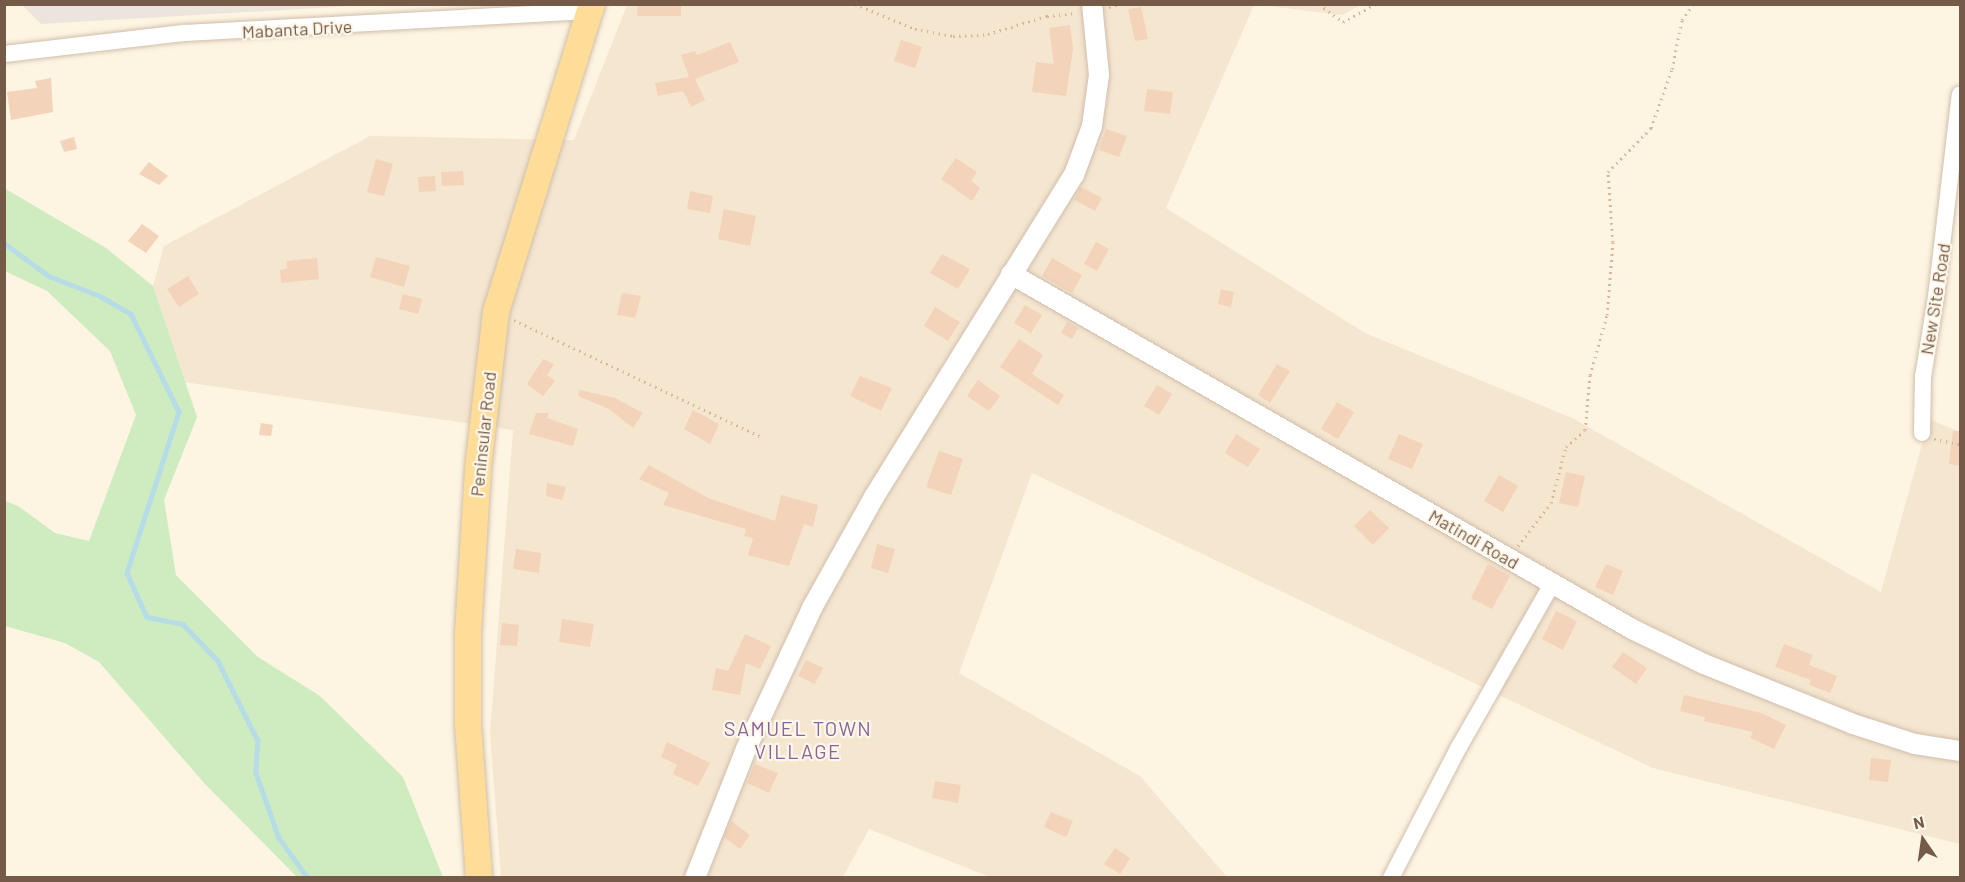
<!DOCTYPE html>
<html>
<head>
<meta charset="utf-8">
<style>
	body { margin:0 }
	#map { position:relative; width:1965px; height:882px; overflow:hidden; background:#fdf4e2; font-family:Barlow,sans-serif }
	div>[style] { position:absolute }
	.residential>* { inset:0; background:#f5e6d0 }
	.industrial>* { inset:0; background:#ece5dd }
	.green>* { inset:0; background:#cfebc0 }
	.stream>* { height:4.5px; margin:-2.25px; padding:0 2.25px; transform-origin:2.25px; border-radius:2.25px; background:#b6dde7 }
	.building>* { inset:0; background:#f3d3b9 }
	.path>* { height:3px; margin-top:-1.5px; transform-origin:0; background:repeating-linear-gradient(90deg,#d8b69c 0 1.5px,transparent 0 6px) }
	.roads { filter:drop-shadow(0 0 2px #d0beab) drop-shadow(0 0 2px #d0beab) }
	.minor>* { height:16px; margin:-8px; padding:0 8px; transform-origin:8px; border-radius:8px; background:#fff }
	.tertiary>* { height:20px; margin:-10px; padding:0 10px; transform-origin:10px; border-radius:10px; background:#fff }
	.primary>* { height:26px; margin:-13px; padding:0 13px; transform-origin:13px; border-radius:13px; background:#fddd98 }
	span { translate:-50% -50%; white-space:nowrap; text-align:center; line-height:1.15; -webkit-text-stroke:4.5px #fff7e9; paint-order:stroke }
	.street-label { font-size:18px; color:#755a48 }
	.neighbourhood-label { font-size:20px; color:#8a6399; letter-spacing:1.5px }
	.frame { position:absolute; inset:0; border:6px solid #755a48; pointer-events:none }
	.north { position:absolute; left:1893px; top:810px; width:60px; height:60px; -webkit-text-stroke:4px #fff7e9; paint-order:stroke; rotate:347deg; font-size:16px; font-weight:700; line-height:24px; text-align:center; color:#755a48 }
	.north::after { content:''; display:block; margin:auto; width:21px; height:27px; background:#755a48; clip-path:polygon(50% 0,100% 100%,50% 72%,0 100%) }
</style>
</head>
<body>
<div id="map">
	<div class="residential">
		<div style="clip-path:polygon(627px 5px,1254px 5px,1166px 208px,1365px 333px,1572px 418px,1881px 592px,1929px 419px,1960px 432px,1960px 844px,1653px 768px,1032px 473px,959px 673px,1140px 776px,1227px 877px,990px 877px,869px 829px,843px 877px,501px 877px,490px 734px,513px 430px,184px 382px,153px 286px,164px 246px,370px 136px,574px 140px)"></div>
		<div style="clip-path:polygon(1259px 5px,1361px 5px,1342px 15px)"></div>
	</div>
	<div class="industrial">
		<div style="clip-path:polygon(22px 5px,369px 5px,41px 24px)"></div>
	</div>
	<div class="green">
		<div style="clip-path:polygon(4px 188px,106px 248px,153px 286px,197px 417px,164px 500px,176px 575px,258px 657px,320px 696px,403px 777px,443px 877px,297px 877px,205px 784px,99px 662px,65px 643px,5px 626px,5px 501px,18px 506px,55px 533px,89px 541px,136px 415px,110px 351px,47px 291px,5px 271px)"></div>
	</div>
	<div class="stream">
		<div style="left:4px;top:243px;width:56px;rotate:36.3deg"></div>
		<div style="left:49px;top:276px;width:55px;rotate:21.4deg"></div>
		<div style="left:100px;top:296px;width:36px;rotate:30deg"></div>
		<div style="left:131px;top:314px;width:109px;rotate:63.9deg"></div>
		<div style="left:179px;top:412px;width:169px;rotate:107.9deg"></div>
		<div style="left:127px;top:573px;width:48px;rotate:65.6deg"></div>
		<div style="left:147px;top:617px;width:37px;rotate:11deg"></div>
		<div style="left:183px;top:624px;width:51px;rotate:46.6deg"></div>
		<div style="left:218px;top:661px;width:89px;rotate:63.4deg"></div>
		<div style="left:258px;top:741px;width:32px;rotate:94deg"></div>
		<div style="left:256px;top:773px;width:69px;rotate:70.5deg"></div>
		<div style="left:279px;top:838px;width:49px;rotate:54.1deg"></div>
	</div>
	<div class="building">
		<div style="clip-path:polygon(638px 4px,681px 4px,681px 16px,637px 16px)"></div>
		<div style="clip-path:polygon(1141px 7px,1148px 39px,1135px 41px,1128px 9px)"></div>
		<div style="clip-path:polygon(1070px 25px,1073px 49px,1066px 96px,1032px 92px,1036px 62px,1054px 64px,1049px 28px)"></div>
		<div style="clip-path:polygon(901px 40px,922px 47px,915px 68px,894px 61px)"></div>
		<div style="clip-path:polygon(730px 42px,739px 62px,695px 79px,705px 100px,691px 107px,683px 91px,658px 96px,655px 83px,689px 77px,681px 55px,695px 51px,697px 55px)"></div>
		<div style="clip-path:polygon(51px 78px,53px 112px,11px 120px,7px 92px,37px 88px,35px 81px)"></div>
		<div style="clip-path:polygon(1147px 89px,1173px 92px,1170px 114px,1144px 111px)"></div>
		<div style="clip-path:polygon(1106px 129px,1127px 136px,1119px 157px,1099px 150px)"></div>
		<div style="clip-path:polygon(74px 137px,77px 149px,64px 152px,60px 141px)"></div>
		<div style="clip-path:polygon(956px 158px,977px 172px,971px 181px,980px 188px,972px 201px,941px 179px)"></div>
		<div style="clip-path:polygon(376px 159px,393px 164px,384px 196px,367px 192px)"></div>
		<div style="clip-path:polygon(149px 162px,168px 176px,159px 185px,139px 174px)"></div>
		<div style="clip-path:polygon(463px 171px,464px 185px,442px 186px,441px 172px)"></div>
		<div style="clip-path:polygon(435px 176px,436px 191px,419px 192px,418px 177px)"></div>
		<div style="clip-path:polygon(1081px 187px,1102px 198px,1095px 211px,1074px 200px)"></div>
		<div style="clip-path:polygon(690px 191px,713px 196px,710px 213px,687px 209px)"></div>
		<div style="clip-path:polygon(724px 209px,756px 216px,750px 246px,718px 239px)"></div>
		<div style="clip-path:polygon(142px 224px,159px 236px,146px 253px,128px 241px)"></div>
		<div style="clip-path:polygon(1096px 242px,1109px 249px,1097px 271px,1084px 264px)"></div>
		<div style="clip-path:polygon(942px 254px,970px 269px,958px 289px,930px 273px)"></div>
		<div style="clip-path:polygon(376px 257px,410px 266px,404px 287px,370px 277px)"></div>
		<div style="clip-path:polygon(317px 258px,319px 279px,281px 283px,280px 270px,287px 269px,286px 261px)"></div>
		<div style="clip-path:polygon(1052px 258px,1082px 275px,1072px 293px,1042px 276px)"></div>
		<div style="clip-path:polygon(188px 276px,199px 294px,179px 307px,167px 289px)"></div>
		<div style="clip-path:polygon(1221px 289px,1234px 292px,1231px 307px,1218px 304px)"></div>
		<div style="clip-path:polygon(622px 293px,641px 296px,635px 318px,617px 315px)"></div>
		<div style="clip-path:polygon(403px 294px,422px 299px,418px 314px,399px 309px)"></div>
		<div style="clip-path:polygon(1025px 305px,1042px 315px,1031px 333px,1014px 323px)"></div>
		<div style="clip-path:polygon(935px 307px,960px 322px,948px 341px,924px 326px)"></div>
		<div style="clip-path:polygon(1067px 322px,1078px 328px,1072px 339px,1061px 333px)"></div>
		<div style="clip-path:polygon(1019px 339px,1043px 355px,1032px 374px,1064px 395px,1058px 405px,1000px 367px)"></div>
		<div style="clip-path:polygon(543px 359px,554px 364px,547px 375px,555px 381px,543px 396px,527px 384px)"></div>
		<div style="clip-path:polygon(1277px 364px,1290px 371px,1270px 403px,1258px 395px)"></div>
		<div style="clip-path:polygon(860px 376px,892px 388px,881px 411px,850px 396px)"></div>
		<div style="clip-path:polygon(978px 380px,1000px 396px,989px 411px,967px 396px)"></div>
		<div style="clip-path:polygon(1157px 385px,1172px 394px,1159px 415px,1144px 406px)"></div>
		<div style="clip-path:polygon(580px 390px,615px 398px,643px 413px,633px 428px,609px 409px,578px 396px)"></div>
		<div style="clip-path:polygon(1337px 402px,1354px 412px,1338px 439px,1321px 429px)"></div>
		<div style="clip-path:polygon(693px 410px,719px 424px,710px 444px,684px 429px)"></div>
		<div style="clip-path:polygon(536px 413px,549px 413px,547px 418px,578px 429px,573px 446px,529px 434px)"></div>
		<div style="clip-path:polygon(261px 423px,273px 425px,271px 436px,259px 435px)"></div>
		<div style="clip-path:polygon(1953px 431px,1960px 431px,1960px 466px,1949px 464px)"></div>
		<div style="clip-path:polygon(1236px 434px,1260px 449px,1248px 467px,1225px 453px)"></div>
		<div style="clip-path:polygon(1399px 434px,1423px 444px,1412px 469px,1388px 459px)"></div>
		<div style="clip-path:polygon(939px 451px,963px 459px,951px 495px,926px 487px)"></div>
		<div style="clip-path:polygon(649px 465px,708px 498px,775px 521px,781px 495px,818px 505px,813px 527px,804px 524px,789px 566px,748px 555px,753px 538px,744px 536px,746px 529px,663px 505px,669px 493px,639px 479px)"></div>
		<div style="clip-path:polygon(1566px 472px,1585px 476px,1578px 507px,1559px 503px)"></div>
		<div style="clip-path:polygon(1499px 475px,1518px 486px,1503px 512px,1484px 501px)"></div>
		<div style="clip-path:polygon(547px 483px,566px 487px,562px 500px,546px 496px)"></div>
		<div style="clip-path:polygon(1370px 510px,1389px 528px,1373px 545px,1354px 526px)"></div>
		<div style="clip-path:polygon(877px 544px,895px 549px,888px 573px,871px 568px)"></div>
		<div style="clip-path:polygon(516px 549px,541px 553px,539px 573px,513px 569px)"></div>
		<div style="clip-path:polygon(1488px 564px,1510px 576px,1492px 609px,1471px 598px)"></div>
		<div style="clip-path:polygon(1606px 564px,1623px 571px,1613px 595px,1595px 587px)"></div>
		<div style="clip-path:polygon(1556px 611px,1577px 621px,1563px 650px,1542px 639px)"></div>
		<div style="clip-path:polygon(562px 619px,594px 624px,590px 647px,559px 642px)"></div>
		<div style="clip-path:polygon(502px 623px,519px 625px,517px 646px,500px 645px)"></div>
		<div style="clip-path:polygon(745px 634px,771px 646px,760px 669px,746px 663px,740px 695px,712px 690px,716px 668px,728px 671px)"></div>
		<div style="clip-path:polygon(1784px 644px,1813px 655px,1809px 665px,1837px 676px,1830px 693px,1809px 685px,1811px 680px,1775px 667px)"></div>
		<div style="clip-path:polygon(1623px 652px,1647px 668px,1636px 684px,1612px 667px)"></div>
		<div style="clip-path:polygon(806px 660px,823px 668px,815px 684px,798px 676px)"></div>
		<div style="clip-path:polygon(1684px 695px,1761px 713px,1786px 725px,1774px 749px,1750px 738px,1753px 732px,1704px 721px,1705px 717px,1680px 711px)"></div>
		<div style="clip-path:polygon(667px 742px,710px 763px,698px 786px,673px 774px,677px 765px,661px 757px)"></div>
		<div style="clip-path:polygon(1871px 758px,1891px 760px,1888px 782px,1869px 780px)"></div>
		<div style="clip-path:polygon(755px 764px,778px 773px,769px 793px,747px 783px)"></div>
		<div style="clip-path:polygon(935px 781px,961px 785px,958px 803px,932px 798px)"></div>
		<div style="clip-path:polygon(1051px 812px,1073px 821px,1066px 837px,1044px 827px)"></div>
		<div style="clip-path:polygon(731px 821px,750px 835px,740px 849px,724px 837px)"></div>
		<div style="clip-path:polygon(1115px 848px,1130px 858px,1120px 874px,1104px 864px)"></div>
	</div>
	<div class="path">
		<div style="left:855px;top:4px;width:65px;rotate:22.6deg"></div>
		<div style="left:915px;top:29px;width:39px;rotate:10deg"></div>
		<div style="left:953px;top:36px;width:35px;rotate:-3deg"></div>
		<div style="left:988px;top:34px;width:62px;rotate:-17deg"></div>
		<div style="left:1047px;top:16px;width:29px;rotate:-6deg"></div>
		<div style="left:1319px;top:4px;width:30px;rotate:37deg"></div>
		<div style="left:1343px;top:22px;width:38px;rotate:-29deg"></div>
		<div style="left:1109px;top:7px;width:10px;rotate:-17deg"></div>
		<div style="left:514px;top:320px;width:273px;rotate:25.3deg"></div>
		<div style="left:1934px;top:439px;width:26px;rotate:11deg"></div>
		<div style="left:1518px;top:546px;width:54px;rotate:-52.5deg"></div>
		<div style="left:1551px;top:503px;width:58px;rotate:-75deg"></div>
		<div style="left:1566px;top:447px;width:25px;rotate:-42deg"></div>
		<div style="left:1585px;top:430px;width:55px;rotate:-84.8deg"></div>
		<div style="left:1590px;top:375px;width:62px;rotate:-74.2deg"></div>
		<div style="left:1607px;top:315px;width:73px;rotate:-85.3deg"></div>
		<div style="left:1613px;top:242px;width:70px;rotate:-94.1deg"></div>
		<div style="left:1608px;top:172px;width:62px;rotate:-45.7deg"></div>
		<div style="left:1651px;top:128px;width:63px;rotate:-70.4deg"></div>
		<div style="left:1672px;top:69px;width:50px;rotate:-78.5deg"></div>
		<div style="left:1682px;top:20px;width:19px;rotate:-55deg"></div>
	</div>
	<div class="roads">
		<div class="minor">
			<div style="left:4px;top:54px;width:181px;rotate:-6.7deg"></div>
			<div style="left:184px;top:33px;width:406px;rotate:-3.1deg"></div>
			<div style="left:1922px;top:433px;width:56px;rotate:-89deg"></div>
			<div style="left:1923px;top:377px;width:81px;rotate:-80.8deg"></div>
			<div style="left:1936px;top:297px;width:204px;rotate:-83.3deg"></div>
			<div style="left:1391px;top:878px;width:148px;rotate:-62.6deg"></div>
			<div style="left:1459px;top:747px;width:188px;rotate:-60.3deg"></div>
		</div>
		<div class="tertiary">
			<div style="left:1011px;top:274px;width:715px;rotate:29.75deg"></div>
			<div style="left:1632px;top:629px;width:80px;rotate:25.9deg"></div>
			<div style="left:1704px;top:664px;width:161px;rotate:21.9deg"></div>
			<div style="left:1853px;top:724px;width:65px;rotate:17.9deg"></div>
			<div style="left:1915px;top:744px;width:46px;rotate:8.8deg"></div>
			<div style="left:695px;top:878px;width:139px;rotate:-68.4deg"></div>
			<div style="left:746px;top:749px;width:156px;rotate:-64.9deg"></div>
			<div style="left:812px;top:608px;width:127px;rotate:-60.8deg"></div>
			<div style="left:874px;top:497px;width:379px;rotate:-58.2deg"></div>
			<div style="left:1074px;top:175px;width:52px;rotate:-69.8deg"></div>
			<div style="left:1092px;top:126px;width:51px;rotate:-82.2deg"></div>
			<div style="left:1099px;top:75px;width:71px;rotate:-95.6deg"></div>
		</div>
		<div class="primary">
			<div style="left:479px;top:878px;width:155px;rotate:-94.1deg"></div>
			<div style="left:468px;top:723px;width:90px;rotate:-90deg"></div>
			<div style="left:468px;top:633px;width:165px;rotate:-86.5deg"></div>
			<div style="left:478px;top:468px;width:157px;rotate:-83.4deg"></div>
			<div style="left:496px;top:312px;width:323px;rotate:-72.7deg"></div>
		</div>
	</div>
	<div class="street-label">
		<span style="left:297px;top:29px;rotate:-3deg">Mabanta Drive</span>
		<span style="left:1935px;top:299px;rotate:-81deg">New Site Road</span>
		<span style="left:483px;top:434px;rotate:-84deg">Peninsular Road</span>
		<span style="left:1474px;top:539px;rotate:30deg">Matindi Road</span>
	</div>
	<div class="neighbourhood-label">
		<span style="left:798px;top:740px">SAMUEL TOWN<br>VILLAGE</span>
	</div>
	<div class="frame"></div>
	<div class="north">N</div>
</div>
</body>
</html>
